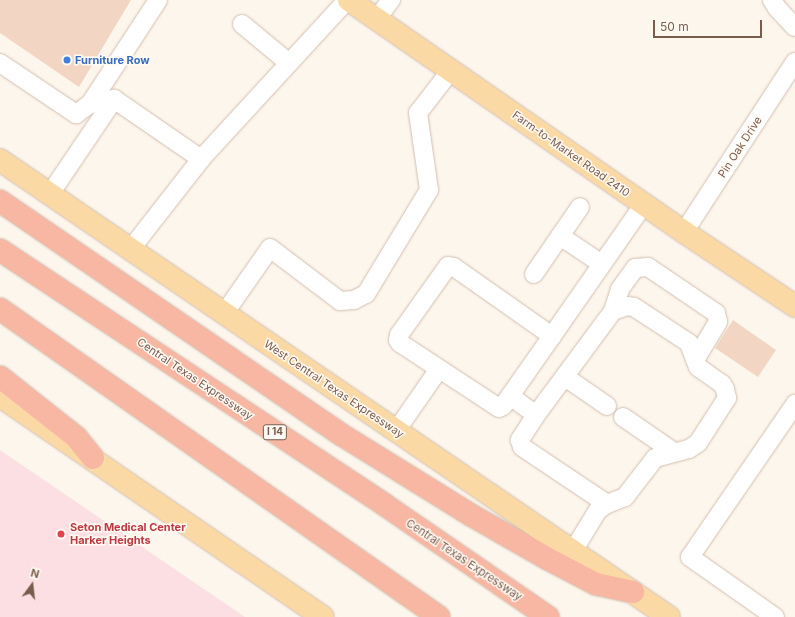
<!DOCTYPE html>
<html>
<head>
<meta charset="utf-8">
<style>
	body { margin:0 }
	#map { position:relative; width:795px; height:617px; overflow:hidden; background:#fdf6ec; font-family:Inter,sans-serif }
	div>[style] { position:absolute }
	.medical>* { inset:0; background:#fbdfe3 }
	.building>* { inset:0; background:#f3d5c3 }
	.roads { filter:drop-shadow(0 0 1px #d1beb0) drop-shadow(0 0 1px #d1beb0) }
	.minor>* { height:18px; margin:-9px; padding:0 9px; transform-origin:9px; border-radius:9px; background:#fff }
	.major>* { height:22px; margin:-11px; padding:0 11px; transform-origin:11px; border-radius:11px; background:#fbd9a5 }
	.highway>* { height:22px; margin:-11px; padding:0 11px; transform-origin:11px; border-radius:11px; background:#f7b7a3 }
	.dots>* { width:11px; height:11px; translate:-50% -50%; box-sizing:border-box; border:2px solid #fffaf3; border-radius:50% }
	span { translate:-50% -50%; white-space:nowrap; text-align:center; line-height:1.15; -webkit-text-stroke:3px #fffaf3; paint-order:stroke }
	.shield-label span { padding:1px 3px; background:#fffaf3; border:1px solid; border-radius:3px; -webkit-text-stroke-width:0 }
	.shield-label { font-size:10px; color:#7a5c4d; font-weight:700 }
	.shop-label { font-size:11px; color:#366cbe; font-weight:700 }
	.left { translate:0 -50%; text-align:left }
	.street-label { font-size:11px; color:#7a5c4d }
	.health-label { font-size:11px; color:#be3a42; font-weight:700 }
	.north { position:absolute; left:12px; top:565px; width:40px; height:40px; -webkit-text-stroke:3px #fffaf3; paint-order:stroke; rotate:15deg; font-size:11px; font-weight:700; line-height:16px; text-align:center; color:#7a5c4d }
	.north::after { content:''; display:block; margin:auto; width:14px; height:18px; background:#7a5c4d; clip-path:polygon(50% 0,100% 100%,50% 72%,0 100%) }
	.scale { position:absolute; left:653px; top:20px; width:109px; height:18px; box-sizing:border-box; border:2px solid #7a5c4d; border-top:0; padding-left:5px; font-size:12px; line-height:14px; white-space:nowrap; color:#7a5c4d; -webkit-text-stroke:3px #fffaf3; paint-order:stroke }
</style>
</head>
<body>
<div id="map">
	<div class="medical">
		<div style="clip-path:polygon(0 450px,245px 617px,0 617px)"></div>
	</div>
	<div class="building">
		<div style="clip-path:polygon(0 0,131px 0,79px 87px,0 33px)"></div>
		<div style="clip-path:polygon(733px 320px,776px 350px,758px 377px,715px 348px)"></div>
	</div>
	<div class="roads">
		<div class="minor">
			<div style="left:772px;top:0;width:9px;rotate:58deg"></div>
			<div style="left:777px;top:8px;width:26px;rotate:47deg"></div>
			<div style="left:377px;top:19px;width:24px;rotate:-54deg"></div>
			<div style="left:242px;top:24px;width:61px;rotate:39.7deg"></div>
			<div style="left:0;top:63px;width:92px;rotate:33.9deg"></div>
			<div style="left:76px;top:114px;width:17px;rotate:-36deg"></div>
			<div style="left:90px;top:104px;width:124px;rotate:-56.8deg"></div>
			<div style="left:50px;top:194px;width:115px;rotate:-56deg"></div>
			<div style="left:114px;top:99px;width:106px;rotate:34.6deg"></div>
			<div style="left:684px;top:232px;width:203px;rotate:-56.9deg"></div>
			<div style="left:560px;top:236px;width:50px;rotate:33.7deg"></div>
			<div style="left:130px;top:250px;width:115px;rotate:-52deg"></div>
			<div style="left:201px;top:159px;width:216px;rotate:-47.4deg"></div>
			<div style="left:534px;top:274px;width:81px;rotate:-55.5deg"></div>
			<div style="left:613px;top:311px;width:23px;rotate:-72deg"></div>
			<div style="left:620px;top:289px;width:26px;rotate:-54deg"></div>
			<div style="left:635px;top:268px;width:13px;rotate:-4deg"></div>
			<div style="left:648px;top:267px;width:82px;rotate:34.1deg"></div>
			<div style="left:716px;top:313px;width:9px;rotate:77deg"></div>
			<div style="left:718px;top:322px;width:44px;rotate:121.2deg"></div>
			<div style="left:224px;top:314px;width:80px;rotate:-55.1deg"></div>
			<div style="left:270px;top:248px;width:88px;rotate:37.1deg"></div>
			<div style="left:340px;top:301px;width:14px;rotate:-4deg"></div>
			<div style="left:354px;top:300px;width:13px;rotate:-27deg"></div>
			<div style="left:366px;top:294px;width:122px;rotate:-58.8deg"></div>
			<div style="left:429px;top:190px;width:78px;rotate:-98.1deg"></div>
			<div style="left:418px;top:113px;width:54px;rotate:-52.5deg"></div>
			<div style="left:552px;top:336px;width:120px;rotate:-144.9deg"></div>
			<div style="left:454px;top:267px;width:6px;rotate:-171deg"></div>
			<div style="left:448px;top:266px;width:85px;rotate:125.4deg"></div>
			<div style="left:399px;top:335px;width:5px;rotate:101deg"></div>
			<div style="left:398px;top:340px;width:4px;rotate:56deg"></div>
			<div style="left:400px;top:343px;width:118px;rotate:33.3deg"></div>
			<div style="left:499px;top:408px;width:4px;rotate:-27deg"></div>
			<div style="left:503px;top:406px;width:85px;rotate:-55deg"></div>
			<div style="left:552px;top:336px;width:161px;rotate:-55.1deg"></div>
			<div style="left:565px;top:377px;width:51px;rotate:34.6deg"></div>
			<div style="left:510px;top:396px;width:32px;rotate:36deg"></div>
			<div style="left:623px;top:417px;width:62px;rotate:34.5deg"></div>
			<div style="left:396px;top:431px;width:75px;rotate:-55.3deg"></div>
			<div style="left:573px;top:551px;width:48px;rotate:-58.6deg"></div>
			<div style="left:598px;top:510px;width:11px;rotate:-34deg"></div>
			<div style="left:607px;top:504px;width:19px;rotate:-21deg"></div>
			<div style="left:625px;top:497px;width:49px;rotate:-52.4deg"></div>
			<div style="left:655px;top:458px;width:35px;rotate:-15deg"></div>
			<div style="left:689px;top:449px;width:11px;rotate:-34deg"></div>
			<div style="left:698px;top:443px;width:54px;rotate:-57.2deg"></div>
			<div style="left:727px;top:398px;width:9px;rotate:-103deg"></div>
			<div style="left:725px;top:389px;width:6px;rotate:-121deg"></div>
			<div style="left:722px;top:384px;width:29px;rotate:-145deg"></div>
			<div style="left:698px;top:367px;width:26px;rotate:-111deg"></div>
			<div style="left:689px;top:343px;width:66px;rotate:-146.8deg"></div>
			<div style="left:634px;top:307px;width:7px;rotate:-172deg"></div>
			<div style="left:627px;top:306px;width:15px;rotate:160deg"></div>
			<div style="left:613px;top:311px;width:129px;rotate:126.5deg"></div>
			<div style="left:536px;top:415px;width:30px;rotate:123deg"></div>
			<div style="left:520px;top:440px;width:7px;rotate:74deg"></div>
			<div style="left:522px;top:447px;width:102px;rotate:33.8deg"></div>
			<div style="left:775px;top:617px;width:104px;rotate:-144.8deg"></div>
			<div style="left:690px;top:557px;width:186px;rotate:-55.5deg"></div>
		</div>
		<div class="major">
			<div style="left:349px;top:0;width:407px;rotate:34.7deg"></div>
			<div style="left:684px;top:232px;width:133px;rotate:33.7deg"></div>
			<div style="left:0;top:160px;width:810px;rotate:34.34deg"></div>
			<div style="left:0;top:396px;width:391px;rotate:34.4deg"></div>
		</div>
		<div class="highway">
			<div style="left:0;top:201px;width:414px;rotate:34.4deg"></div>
			<div style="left:342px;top:435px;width:152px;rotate:31.8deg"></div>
			<div style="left:471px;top:515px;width:89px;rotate:29.7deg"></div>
			<div style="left:548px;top:559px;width:54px;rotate:27.5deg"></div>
			<div style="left:596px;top:584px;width:38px;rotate:12deg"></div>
			<div style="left:0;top:250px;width:462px;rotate:33.5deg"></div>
			<div style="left:385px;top:505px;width:198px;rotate:34.5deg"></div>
			<div style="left:0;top:309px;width:536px;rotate:35.05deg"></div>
			<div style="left:0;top:377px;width:97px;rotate:38.3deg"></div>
			<div style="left:76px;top:437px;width:27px;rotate:51deg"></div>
		</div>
	</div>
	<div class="dots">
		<div style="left:67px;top:60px;background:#3f7fe0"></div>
		<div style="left:61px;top:534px;background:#e0444e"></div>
	</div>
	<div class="shield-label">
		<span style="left:275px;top:432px">I 14</span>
	</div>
	<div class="shop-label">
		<span class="left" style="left:75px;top:60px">Furniture Row</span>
	</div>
	<div class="street-label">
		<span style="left:740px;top:147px;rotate:-57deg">Pin Oak Drive</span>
		<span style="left:571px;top:154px;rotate:35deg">Farm-to-Market Road 2410</span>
		<span style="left:195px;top:379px;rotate:34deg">Central Texas Expressway</span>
		<span style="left:334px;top:389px;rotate:34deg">West Central Texas Expressway</span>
		<span style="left:464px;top:560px;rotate:34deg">Central Texas Expressway</span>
	</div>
	<div class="health-label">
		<span class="left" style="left:70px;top:534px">Seton Medical Center<br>Harker Heights</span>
	</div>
	<div class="north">N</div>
	<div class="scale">50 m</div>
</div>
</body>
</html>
